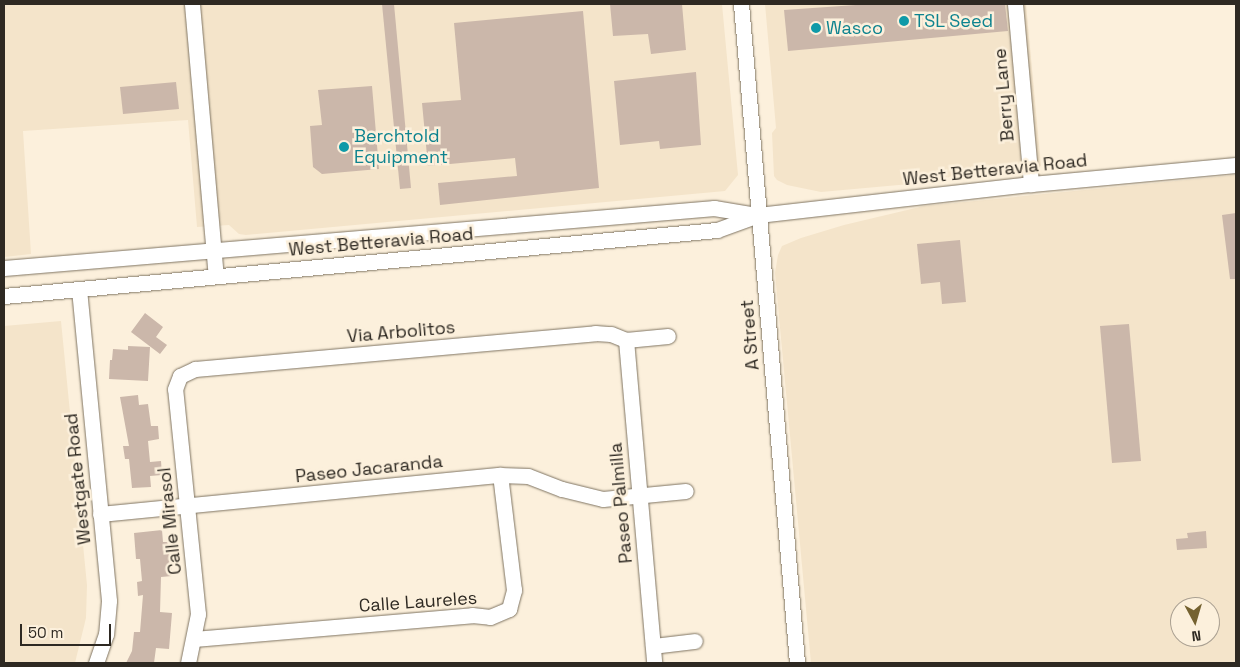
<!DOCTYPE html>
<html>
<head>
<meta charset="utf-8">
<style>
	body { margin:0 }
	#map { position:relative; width:1240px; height:667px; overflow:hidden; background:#fcf0dc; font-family:"Space Grotesk",sans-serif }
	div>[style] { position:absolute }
	.built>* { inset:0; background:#f4e4ca }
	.building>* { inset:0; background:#cbb7aa }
	.roads { filter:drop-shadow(0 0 1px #7f7462) drop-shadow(0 0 1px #7f7462) }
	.minor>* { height:15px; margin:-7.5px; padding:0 7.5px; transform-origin:7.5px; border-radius:7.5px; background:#fff }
	.dots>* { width:14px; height:14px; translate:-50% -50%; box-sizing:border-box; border:2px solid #fcf0dc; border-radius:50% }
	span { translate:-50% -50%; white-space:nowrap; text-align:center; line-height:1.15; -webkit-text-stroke:5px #fcf0dc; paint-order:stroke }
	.culture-label { font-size:18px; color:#0d838f }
	.left { translate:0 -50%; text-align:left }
	.street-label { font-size:18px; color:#2e2922 }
	.frame { position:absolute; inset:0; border:5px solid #2e2922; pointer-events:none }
	.north { position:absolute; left:1170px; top:597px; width:50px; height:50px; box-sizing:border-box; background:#fcf0dc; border:1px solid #aaa092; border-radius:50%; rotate:174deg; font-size:14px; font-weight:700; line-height:20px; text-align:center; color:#2e2922 }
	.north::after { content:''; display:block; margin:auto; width:18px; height:22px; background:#756230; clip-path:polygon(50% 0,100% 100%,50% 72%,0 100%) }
	.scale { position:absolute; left:20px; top:624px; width:91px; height:22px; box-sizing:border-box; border:2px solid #2e2922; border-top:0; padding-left:6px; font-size:15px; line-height:18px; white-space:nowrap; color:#2e2922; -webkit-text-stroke:4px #fcf0dc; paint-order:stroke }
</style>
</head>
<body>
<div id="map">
	<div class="built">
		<div style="clip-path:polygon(4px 4px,722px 4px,738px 175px,725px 191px,246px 235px,239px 234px,229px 225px,197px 227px,188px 120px,23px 131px,31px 254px,4px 257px)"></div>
		<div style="clip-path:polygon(765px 4px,1026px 4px,1041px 166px,968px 172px,932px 182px,821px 192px,787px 185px,777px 180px,774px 176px,772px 133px,776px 128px)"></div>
		<div style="clip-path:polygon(evenodd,1236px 175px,1236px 663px,811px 663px,775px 273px,778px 255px,782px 246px,801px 238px,844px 225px,924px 206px,1236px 175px,1180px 607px,1210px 607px,1210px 637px,1180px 637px,1180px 607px)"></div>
		<div style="clip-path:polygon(61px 321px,87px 585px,86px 618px,75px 663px,4px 663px,4px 326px)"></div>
	</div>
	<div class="building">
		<div style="clip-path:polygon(382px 4px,394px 4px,411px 188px,400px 189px)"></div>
		<div style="clip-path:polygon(610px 4px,682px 4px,686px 50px,651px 54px,648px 34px,613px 36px)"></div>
		<div style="clip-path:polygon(870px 4px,1005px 4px,1008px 31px,788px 51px,784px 10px)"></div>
		<div style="clip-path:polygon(583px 11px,599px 188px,440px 205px,438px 183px,517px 176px,515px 158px,428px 166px,422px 103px,461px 100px,454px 23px)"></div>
		<div style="clip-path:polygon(696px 72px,701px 145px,660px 149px,659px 141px,620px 145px,614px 81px)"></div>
		<div style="clip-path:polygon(176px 82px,179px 109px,123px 114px,120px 87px)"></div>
		<div style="clip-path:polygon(372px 86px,379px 169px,322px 174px,313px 167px,310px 126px,322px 125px,318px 90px)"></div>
		<div style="clip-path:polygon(1236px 213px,1236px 279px,1230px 279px,1222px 215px)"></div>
		<div style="clip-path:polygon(960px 240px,966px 302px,942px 304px,940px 282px,921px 284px,917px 244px)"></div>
		<div style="clip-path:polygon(145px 313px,163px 327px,156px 337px,167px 345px,160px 354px,131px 332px)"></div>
		<div style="clip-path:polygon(1129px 324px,1141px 461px,1112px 463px,1100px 326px)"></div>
		<div style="clip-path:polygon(128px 346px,150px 347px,148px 381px,109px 379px,110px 360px,112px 360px,113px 349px,128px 350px)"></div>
		<div style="clip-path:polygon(138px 395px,139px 405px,148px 404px,151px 426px,158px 426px,159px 439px,148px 441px,150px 462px,161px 461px,162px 475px,150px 476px,151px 487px,132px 488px,129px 459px,125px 459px,123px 446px,129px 446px,120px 397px)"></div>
		<div style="clip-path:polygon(162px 530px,163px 542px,169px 542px,172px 576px,161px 577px,160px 612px,172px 613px,169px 649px,156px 648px,154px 663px,126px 663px,132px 651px,134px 632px,140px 632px,143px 595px,138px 596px,137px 582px,142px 581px,140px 559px,136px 559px,134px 533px)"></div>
		<div style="clip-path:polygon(1206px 531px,1207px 548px,1177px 550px,1176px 539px,1188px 538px,1187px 533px)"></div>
	</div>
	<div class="roads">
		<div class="minor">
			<div style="left:192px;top:4px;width:273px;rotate:85deg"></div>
			<div style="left:741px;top:4px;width:661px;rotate:85.14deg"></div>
			<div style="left:1015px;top:4px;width:181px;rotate:84.9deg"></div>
			<div style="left:4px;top:268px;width:713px;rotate:-4.83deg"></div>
			<div style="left:714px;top:208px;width:44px;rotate:9.2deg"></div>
			<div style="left:79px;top:289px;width:313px;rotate:84.5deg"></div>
			<div style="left:109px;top:601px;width:33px;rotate:95deg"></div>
			<div style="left:106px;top:634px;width:31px;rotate:109deg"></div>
			<div style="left:4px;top:296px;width:716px;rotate:-5.29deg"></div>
			<div style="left:717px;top:230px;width:44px;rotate:-20.1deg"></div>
			<div style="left:758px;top:215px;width:275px;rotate:-6.5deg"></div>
			<div style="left:1031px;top:184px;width:206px;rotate:-5.3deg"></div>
			<div style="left:626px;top:340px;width:324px;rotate:85deg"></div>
			<div style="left:100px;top:514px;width:402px;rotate:-5.6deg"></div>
			<div style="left:500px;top:475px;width:28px;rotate:2deg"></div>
			<div style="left:528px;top:476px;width:36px;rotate:21deg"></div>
			<div style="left:562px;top:489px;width:42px;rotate:13.7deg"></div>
			<div style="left:603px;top:499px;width:83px;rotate:-5.5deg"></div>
			<div style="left:194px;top:639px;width:279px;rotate:-4.9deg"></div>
			<div style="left:472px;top:615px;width:18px;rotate:6deg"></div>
			<div style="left:490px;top:617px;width:21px;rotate:-23deg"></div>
			<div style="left:509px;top:609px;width:20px;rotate:-75deg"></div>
			<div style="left:514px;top:590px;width:116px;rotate:-96.9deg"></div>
			<div style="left:653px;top:646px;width:42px;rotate:-6.8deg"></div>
			<div style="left:188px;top:663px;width:50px;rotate:-78.5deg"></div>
			<div style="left:198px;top:614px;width:226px;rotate:-95.8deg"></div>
			<div style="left:175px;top:389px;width:14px;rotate:-69deg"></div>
			<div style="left:180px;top:376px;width:17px;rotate:-25deg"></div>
			<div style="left:195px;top:369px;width:402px;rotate:-5.1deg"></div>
			<div style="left:595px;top:333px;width:16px;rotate:4deg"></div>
			<div style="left:611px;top:334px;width:16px;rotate:22deg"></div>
			<div style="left:626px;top:340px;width:42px;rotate:-5.4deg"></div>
		</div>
	</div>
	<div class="dots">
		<div style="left:904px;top:21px;background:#0f9aa8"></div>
		<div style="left:816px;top:28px;background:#0f9aa8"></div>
		<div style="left:344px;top:147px;background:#0f9aa8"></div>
	</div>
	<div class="culture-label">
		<span class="left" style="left:914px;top:21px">TSL Seed</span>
		<span class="left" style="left:826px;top:28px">Wasco</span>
		<span class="left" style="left:354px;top:147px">Berchtold<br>Equipment</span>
	</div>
	<div class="street-label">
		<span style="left:1004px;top:95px;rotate:-95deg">Berry Lane</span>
		<span style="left:995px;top:170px;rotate:-6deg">West Betteravia Road</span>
		<span style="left:381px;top:242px;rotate:-5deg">West Betteravia Road</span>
		<span style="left:401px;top:332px;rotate:-5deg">Via Arbolitos</span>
		<span style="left:750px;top:335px;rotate:-95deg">A Street</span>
		<span style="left:369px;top:469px;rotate:-6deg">Paseo Jacaranda</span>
		<span style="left:78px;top:479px;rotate:-96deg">Westgate Road</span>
		<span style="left:621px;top:503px;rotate:-95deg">Paseo Palmilla</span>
		<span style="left:170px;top:521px;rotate:-96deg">Calle Mirasol</span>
		<span style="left:418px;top:602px;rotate:-4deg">Calle Laureles</span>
	</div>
	<div class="frame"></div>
	<div class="north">N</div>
	<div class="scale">50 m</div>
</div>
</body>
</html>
